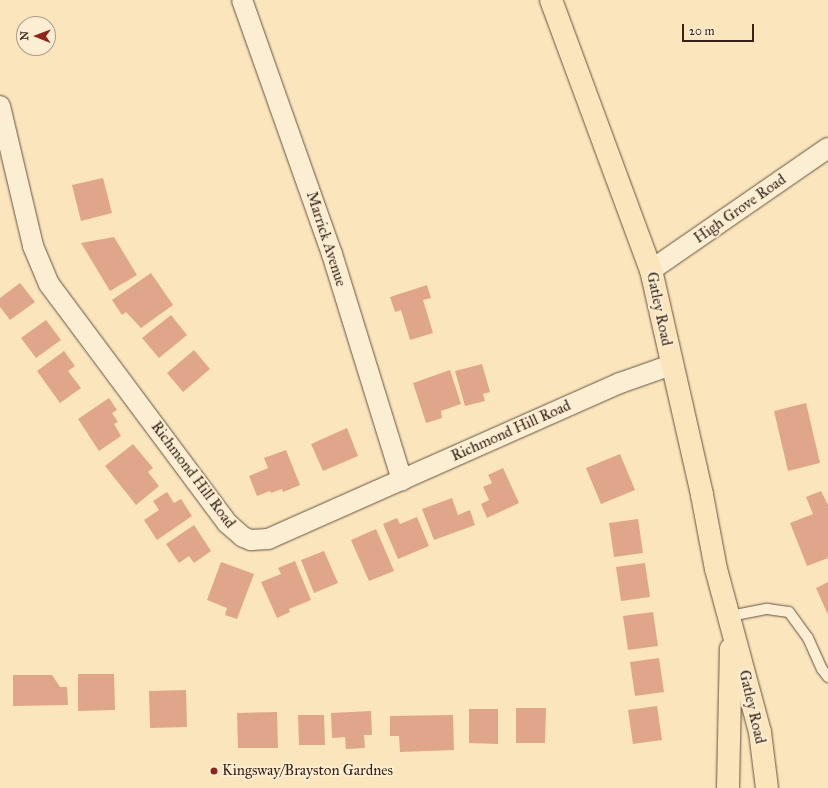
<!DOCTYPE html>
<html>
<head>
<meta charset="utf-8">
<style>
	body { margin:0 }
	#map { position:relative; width:828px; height:788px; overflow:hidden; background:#fae5bc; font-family:"IM FELL Great Primer",serif }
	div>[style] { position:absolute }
	.building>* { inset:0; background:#e0a68b }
	.roads { filter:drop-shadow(0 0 1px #675341) drop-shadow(0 0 1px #675341) }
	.lane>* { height:10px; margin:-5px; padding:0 5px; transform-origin:5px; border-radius:5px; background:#fceed3 }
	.street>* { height:20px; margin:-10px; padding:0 10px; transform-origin:10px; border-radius:10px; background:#fceed3 }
	.primary>* { height:22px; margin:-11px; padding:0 11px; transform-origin:11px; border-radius:11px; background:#fae5bc }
	.dots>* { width:11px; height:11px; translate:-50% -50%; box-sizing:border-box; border:2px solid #fceed3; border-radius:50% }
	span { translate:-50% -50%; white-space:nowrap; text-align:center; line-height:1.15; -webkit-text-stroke:4px #fceed3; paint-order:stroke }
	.street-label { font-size:15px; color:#362218 }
	.poi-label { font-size:15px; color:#362218 }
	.left { translate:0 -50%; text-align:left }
	.north { position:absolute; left:16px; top:16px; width:40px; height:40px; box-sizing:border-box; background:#fceed3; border:1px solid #ad9c88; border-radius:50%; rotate:271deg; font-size:11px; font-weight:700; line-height:16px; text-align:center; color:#362218 }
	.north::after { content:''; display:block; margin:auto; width:14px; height:18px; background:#8f2418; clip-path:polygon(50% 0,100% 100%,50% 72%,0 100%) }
	.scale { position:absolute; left:682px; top:24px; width:72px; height:18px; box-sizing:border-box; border:2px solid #362218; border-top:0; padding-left:5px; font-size:12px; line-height:14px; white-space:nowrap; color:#362218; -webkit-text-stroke:3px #fceed3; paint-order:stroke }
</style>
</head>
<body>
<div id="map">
	<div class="building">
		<div style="clip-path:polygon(103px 178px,112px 213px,81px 221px,72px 185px)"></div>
		<div style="clip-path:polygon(114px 237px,137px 275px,110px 291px,81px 243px)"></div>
		<div style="clip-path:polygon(151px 273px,173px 305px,141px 328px,126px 312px,122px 315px,112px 300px)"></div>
		<div style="clip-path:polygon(20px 283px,35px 302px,10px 320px,0 307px,0 298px)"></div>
		<div style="clip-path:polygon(427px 285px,431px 298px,423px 300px,433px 333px,410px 340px,401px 310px,395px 312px,390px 297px)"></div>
		<div style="clip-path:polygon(171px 315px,187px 335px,159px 358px,142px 338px)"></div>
		<div style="clip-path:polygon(46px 320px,61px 340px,36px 358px,21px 338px)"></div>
		<div style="clip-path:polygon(194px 350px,210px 369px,183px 392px,167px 373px)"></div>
		<div style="clip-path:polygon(64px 351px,75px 366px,68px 371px,81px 388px,60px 403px,37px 371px)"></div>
		<div style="clip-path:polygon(482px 364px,490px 392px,483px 394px,485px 401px,465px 406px,455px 371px)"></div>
		<div style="clip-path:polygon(450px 370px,461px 404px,441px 411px,442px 418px,426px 423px,413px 383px)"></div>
		<div style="clip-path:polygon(109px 398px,117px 410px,112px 413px,118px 422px,114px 424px,121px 436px,99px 451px,78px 419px)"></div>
		<div style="clip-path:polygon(806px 403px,820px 463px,788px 471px,774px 411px)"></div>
		<div style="clip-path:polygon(347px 428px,358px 456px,323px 471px,311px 444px)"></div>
		<div style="clip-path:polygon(133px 444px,153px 468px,148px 472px,159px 486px,136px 505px,105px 466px)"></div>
		<div style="clip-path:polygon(286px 450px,300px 485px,283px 492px,282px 489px,271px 493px,270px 491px,257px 496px,249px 476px,268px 468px,264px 458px)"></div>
		<div style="clip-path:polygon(620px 454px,635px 490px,601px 504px,586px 468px)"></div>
		<div style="clip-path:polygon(503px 468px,519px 503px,487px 518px,481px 504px,489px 500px,483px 487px,492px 483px,488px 475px)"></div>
		<div style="clip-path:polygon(821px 491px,828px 505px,828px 558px,807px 566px,790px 523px,813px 514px,806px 497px)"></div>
		<div style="clip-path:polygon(167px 492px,174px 503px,181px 499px,192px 516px,157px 540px,144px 520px,159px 510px,153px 501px)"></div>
		<div style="clip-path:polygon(452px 498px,458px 515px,470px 510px,475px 525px,434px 540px,422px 509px)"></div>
		<div style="clip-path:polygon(417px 517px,429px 546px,398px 559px,383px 524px,397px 518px,400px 524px)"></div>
		<div style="clip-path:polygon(638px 519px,643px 553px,614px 557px,609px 523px)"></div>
		<div style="clip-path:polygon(194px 525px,211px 551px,194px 563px,189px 556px,179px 563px,166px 544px)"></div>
		<div style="clip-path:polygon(376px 529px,394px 571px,369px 581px,351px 540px)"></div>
		<div style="clip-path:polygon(324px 551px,338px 583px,314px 593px,301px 560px)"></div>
		<div style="clip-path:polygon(295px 561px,311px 600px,289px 609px,290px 612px,277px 618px,261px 582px,281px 574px,278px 568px)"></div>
		<div style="clip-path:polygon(221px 562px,254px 574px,237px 619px,225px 615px,227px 608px,207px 600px)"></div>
		<div style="clip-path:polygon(645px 563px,650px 597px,621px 601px,616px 567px)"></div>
		<div style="clip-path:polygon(828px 582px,828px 615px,816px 588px)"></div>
		<div style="clip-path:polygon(653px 612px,658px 646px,628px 650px,623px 616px)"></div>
		<div style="clip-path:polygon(659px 658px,664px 692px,635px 696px,630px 662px)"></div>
		<div style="clip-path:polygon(78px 674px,114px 674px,115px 710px,78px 711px)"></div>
		<div style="clip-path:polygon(13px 675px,52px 675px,60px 687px,67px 687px,68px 705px,13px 706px)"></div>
		<div style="clip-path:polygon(186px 690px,187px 727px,150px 728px,149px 691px)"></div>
		<div style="clip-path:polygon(657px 706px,662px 740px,633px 744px,628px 710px)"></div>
		<div style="clip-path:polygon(516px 708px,546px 708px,545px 743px,516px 743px)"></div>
		<div style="clip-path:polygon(469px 709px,498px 709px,498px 744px,469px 743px)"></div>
		<div style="clip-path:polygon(371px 711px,372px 735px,364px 735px,365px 748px,346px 749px,345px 737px,332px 738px,331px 713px)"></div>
		<div style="clip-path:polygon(277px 712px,278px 748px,238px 748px,237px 713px)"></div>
		<div style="clip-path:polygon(298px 715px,324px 715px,325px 745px,299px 745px)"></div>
		<div style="clip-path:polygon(453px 715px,454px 750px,400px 752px,399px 736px,390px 736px,390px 716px)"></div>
	</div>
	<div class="roads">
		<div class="lane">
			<div style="left:730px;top:616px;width:38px;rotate:-11deg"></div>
			<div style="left:767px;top:609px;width:22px;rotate:8deg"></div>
			<div style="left:789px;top:612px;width:32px;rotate:54deg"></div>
			<div style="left:808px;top:638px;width:34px;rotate:66deg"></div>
			<div style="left:822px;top:669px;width:10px;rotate:53deg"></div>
		</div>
		<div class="street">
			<div style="left:242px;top:0;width:269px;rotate:70.5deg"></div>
			<div style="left:332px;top:254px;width:237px;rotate:72.8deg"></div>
			<div style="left:0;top:106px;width:144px;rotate:76.7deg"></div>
			<div style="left:33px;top:246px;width:41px;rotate:67.2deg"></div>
			<div style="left:49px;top:284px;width:298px;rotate:53.3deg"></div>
			<div style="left:227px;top:523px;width:21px;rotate:41deg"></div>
			<div style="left:243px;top:537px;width:9px;rotate:21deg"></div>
			<div style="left:251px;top:540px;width:17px;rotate:-3deg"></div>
			<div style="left:268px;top:539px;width:385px;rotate:-23.9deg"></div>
			<div style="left:620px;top:383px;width:54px;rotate:-19.4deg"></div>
			<div style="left:651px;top:270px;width:215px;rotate:-34.6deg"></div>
		</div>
		<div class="primary">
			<div style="left:551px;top:0;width:288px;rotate:69.7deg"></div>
			<div style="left:651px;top:270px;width:231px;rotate:77.2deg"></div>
			<div style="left:702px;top:495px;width:75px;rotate:79.3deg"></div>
			<div style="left:716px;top:569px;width:169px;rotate:74.9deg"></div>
			<div style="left:760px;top:732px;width:56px;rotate:82.9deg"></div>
			<div style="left:728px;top:788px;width:139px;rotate:-88.8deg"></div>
		</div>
	</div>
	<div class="dots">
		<div style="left:214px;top:771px;background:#8f2418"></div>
	</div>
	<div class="street-label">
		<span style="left:740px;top:209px;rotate:-35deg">High Grove Road</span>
		<span style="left:326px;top:239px;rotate:72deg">Marrick Avenue</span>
		<span style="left:659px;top:309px;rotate:78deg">Gatley Road</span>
		<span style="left:511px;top:431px;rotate:-24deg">Richmond Hill Road</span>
		<span style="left:193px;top:475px;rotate:53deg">Richmond Hill Road</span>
		<span style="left:752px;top:707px;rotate:77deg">Gatley Road</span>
	</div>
	<div class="poi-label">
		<span class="left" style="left:222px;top:771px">Kingsway/Brayston Gardnes</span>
	</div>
	<div class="north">N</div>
	<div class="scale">20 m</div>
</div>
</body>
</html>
